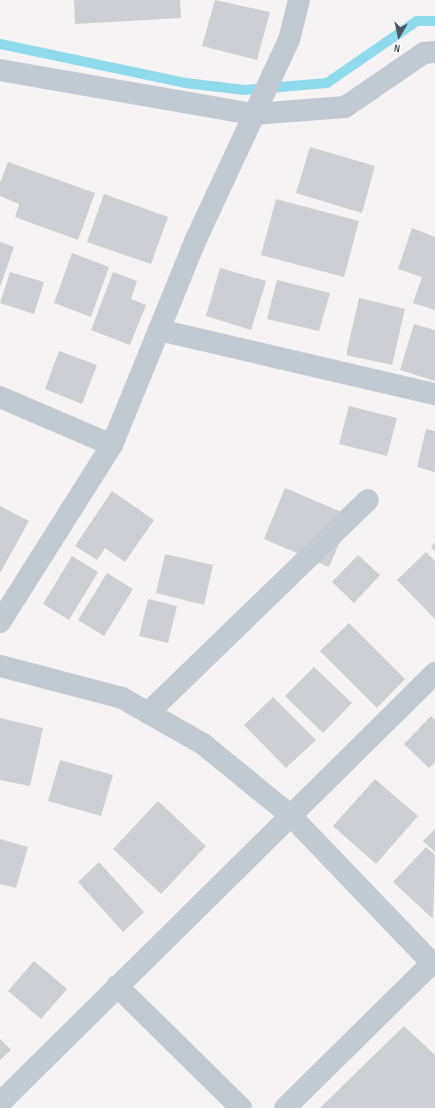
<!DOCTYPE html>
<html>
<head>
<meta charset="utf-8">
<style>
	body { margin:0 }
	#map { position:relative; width:435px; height:1108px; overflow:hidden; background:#f5f3f3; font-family:"Sofia Sans Condensed",sans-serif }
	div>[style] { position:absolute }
	.stream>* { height:10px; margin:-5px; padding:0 5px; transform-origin:5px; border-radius:5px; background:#90daee }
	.building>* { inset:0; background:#cdcfd5 }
	.minor>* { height:22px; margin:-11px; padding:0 11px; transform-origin:11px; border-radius:11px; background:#c1cad2 }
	span { translate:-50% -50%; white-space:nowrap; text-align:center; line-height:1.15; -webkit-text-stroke:3px #fff; paint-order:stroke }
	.north { position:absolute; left:379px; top:16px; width:40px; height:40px; -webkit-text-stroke:3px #fff; paint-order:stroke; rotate:189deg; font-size:11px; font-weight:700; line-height:16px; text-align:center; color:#4a5661 }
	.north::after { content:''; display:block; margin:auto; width:14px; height:18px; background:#4a5661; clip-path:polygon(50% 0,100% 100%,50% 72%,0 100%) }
</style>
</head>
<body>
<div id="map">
	<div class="stream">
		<div style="left:0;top:44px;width:189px;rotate:11.9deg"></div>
		<div style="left:185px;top:83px;width:60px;rotate:6.7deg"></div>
		<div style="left:245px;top:90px;width:82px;rotate:-4.9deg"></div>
		<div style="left:327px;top:83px;width:109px;rotate:-34.6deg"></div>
		<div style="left:417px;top:21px;width:18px"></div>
	</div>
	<div class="building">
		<div style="clip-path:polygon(74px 0,180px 0,181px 18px,75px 24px)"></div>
		<div style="clip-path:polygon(215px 0,270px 12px,257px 60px,202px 46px)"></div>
		<div style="clip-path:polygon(310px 147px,375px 166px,362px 213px,296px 193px)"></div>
		<div style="clip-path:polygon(8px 162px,95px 193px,78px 240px,15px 217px,19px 204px,0 196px,0 183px)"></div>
		<div style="clip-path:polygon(104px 194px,168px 217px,151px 264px,87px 242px)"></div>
		<div style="clip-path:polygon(276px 199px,359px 221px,344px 277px,261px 255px)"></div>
		<div style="clip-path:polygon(412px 228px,435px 237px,435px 310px,413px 303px,422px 277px,398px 269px)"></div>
		<div style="clip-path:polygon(0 242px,14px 247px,0 287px)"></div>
		<div style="clip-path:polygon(72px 253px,109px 267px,91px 317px,54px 303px)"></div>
		<div style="clip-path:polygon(220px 268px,266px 281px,251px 330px,206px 316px)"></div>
		<div style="clip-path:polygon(10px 272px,44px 282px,34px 314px,0 303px)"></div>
		<div style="clip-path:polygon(113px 272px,137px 281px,131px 299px,146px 305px,130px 345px,91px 330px)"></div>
		<div style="clip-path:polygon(277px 280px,330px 293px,319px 331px,267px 319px)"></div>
		<div style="clip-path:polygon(359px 298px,405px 309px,392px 365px,346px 355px)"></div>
		<div style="clip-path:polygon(414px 324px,435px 330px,435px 381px,400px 370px)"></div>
		<div style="clip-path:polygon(59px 351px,97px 365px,82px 404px,45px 389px)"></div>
		<div style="clip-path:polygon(349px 406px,397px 418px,387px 456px,339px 444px)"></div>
		<div style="clip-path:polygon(426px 429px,435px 431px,435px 472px,417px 467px)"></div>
		<div style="clip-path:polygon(285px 488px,351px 516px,329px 567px,264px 539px)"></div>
		<div style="clip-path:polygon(112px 491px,154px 520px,125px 562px,105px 548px,97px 560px,75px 546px)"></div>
		<div style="clip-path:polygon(0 506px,29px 521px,0 573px)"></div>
		<div style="clip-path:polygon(435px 542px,435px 551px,431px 547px)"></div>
		<div style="clip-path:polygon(426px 552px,435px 561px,435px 619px,397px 580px)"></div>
		<div style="clip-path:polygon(165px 554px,213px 565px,204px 605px,156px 593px)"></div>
		<div style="clip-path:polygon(358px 555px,380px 575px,354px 603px,332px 582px)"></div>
		<div style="clip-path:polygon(72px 556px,98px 572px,69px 620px,43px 604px)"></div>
		<div style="clip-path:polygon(107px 573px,133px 589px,104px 636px,78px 620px)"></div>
		<div style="clip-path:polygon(148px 599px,177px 606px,168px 643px,139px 636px)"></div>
		<div style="clip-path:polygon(349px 623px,405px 679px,377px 708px,320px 651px)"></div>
		<div style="clip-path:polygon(314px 667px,352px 703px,323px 733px,285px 696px)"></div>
		<div style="clip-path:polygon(273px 697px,316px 740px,286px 768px,244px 725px)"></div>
		<div style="clip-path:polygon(431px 716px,435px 720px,435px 762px,429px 768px,404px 744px)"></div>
		<div style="clip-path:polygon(0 718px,43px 728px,30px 786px,0 780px)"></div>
		<div style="clip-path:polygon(60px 760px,113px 775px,101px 816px,48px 801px)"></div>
		<div style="clip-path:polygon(375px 779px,418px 816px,376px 864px,333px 826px)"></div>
		<div style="clip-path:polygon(158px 801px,206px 846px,161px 894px,113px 849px)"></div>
		<div style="clip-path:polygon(435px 829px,435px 852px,423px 841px)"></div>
		<div style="clip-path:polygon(0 839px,28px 847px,16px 888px,0 884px)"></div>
		<div style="clip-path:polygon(426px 847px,435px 855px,433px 919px,393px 882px)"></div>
		<div style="clip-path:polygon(99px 862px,144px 912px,123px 932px,78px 882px)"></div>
		<div style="clip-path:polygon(34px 961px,67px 989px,41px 1019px,8px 991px)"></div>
		<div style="clip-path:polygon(404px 1026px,435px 1055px,435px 1108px,320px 1108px)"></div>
		<div style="clip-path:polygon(0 1039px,11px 1050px,0 1060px)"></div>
	</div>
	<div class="minor">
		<div style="left:0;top:70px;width:257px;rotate:9.9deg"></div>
		<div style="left:253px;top:114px;width:92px;rotate:-4.4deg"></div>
		<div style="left:345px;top:107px;width:96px;rotate:-34.4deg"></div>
		<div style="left:424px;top:53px;width:11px;rotate:-5deg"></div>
		<div style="left:159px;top:330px;width:283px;rotate:13.1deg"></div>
		<div style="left:0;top:397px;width:122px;rotate:23.2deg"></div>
		<div style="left:0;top:622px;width:209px;rotate:-57.7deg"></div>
		<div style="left:112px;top:445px;width:225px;rotate:-67.8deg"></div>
		<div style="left:197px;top:237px;width:217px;rotate:-65deg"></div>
		<div style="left:289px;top:40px;width:41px;rotate:-76deg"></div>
		<div style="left:0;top:666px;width:126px;rotate:14.7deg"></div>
		<div style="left:122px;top:698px;width:93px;rotate:29.6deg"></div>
		<div style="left:203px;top:744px;width:112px;rotate:39.2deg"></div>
		<div style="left:290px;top:815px;width:209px;rotate:46.2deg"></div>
		<div style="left:148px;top:713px;width:306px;rotate:-44.1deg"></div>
		<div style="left:117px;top:986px;width:174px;rotate:44.5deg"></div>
		<div style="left:0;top:1103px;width:612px;rotate:-44.67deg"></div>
		<div style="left:285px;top:1108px;width:211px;rotate:-44.6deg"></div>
	</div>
	<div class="north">N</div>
</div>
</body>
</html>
